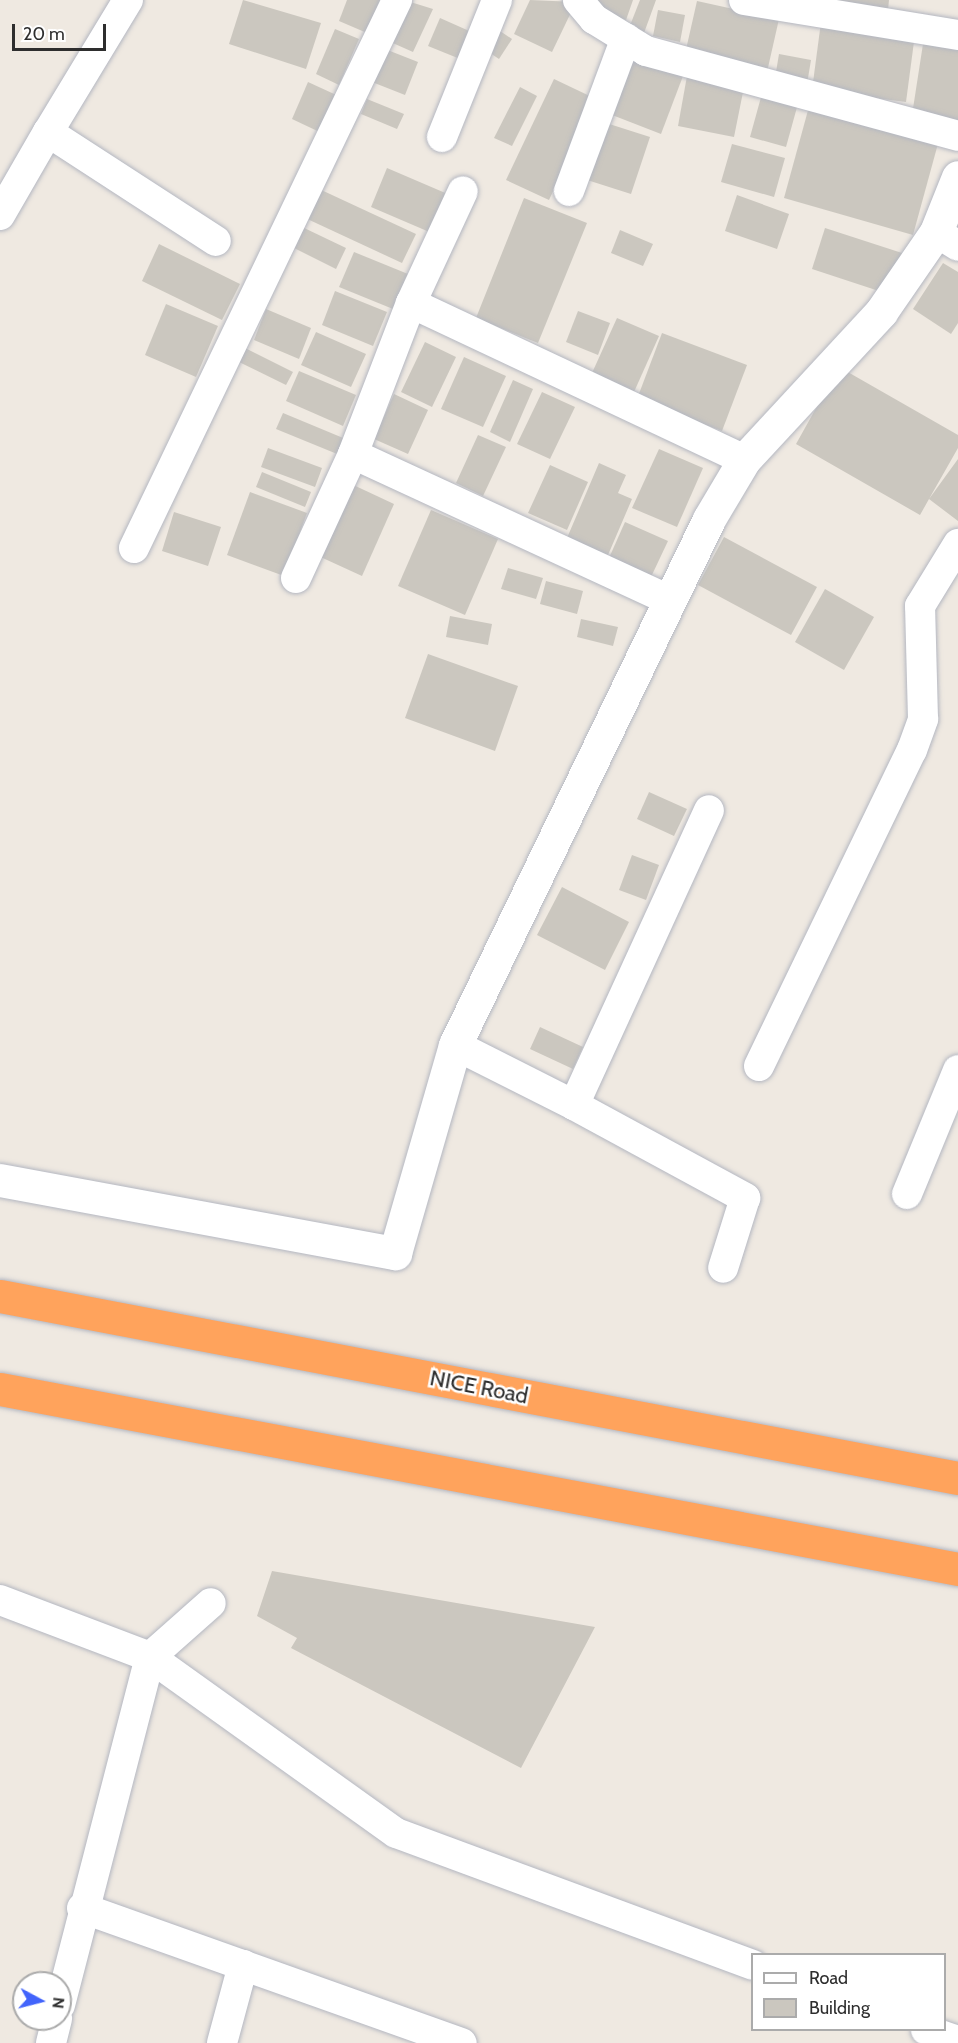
<!DOCTYPE html>
<html>
<head>
<meta charset="utf-8">
<style>
	body { margin:0 }
	#map { position:relative; width:958px; height:2043px; overflow:hidden; background:#efe9e1; font-family:Cabin,sans-serif }
	div>[style] { position:absolute }
	.building>* { inset:0; background:#cbc7bf }
	.roads { filter:drop-shadow(0 0 2px #b4b7c1) drop-shadow(0 0 2px #b4b7c1) }
	.minor>* { height:30px; margin:-15px; padding:0 15px; transform-origin:15px; border-radius:15px; background:#fff }
	.tertiary>* { height:33px; margin:-16.5px; padding:0 16.5px; transform-origin:16.5px; border-radius:16.5px; background:#fff }
	.motorway>* { height:33px; margin:-16.5px; padding:0 16.5px; transform-origin:16.5px; border-radius:16.5px; background:#ffa35c }
	span { translate:-50% -50%; white-space:nowrap; text-align:center; line-height:1.15; -webkit-text-stroke:5px #fff; paint-order:stroke }
	.street-label { font-size:22px; color:#2e2e2e }
	.legend { position:absolute; left:751px; top:1953px; width:195px; height:78px; box-sizing:border-box; background:#fff; border:2px solid #ababab; margin:0; padding:8px 10px; list-style:none; font-size:18px; color:#2e2e2e }
	.legend li { display:flex; align-items:center; gap:12px; height:30px }
	.legend b { width:30px; border:2px solid #ababab }
	.north { position:absolute; left:12px; top:1971px; width:60px; height:60px; box-sizing:border-box; background:#fff; border:2px solid #ababab; border-radius:50%; rotate:97deg; font-size:16px; font-weight:700; line-height:24px; text-align:center; color:#2e2e2e }
	.north::after { content:''; display:block; margin:auto; width:21px; height:27px; background:#4264fb; clip-path:polygon(50% 0,100% 100%,50% 72%,0 100%) }
	.scale { position:absolute; left:12px; top:24px; width:94px; height:27px; box-sizing:border-box; border:3px solid #2e2e2e; border-top:0; padding-left:8px; font-size:18px; line-height:21px; white-space:nowrap; color:#2e2e2e; -webkit-text-stroke:4px #fff; paint-order:stroke }
</style>
</head>
<body>
<div id="map">
	<div class="building">
		<div style="clip-path:polygon(243px 0,321px 23px,306px 69px,229px 44px)"></div>
		<div style="clip-path:polygon(347px 0,380px 0,367px 33px,339px 21px)"></div>
		<div style="clip-path:polygon(404px 0,433px 9px,413px 52px,386px 40px)"></div>
		<div style="clip-path:polygon(530px 0,576px 2px,552px 52px,514px 34px)"></div>
		<div style="clip-path:polygon(592px 0,633px 0,626px 20px,590px 6px)"></div>
		<div style="clip-path:polygon(640px 0,656px 0,644px 33px,629px 28px)"></div>
		<div style="clip-path:polygon(821px 0,889px 0,887px 20px)"></div>
		<div style="clip-path:polygon(697px 1px,779px 19px,767px 72px,685px 54px)"></div>
		<div style="clip-path:polygon(658px 10px,685px 15px,680px 42px,653px 36px)"></div>
		<div style="clip-path:polygon(440px 18px,476px 34px,465px 61px,428px 46px)"></div>
		<div style="clip-path:polygon(821px 22px,915px 34px,906px 102px,812px 90px)"></div>
		<div style="clip-path:polygon(335px 29px,359px 39px,339px 85px,316px 74px)"></div>
		<div style="clip-path:polygon(497px 29px,512px 39px,499px 59px,484px 49px)"></div>
		<div style="clip-path:polygon(923px 44px,958px 50px,958px 123px,912px 115px)"></div>
		<div style="clip-path:polygon(385px 49px,418px 62px,405px 95px,372px 82px)"></div>
		<div style="clip-path:polygon(779px 54px,811px 60px,807px 84px,775px 78px)"></div>
		<div style="clip-path:polygon(629px 56px,683px 76px,661px 134px,607px 113px)"></div>
		<div style="clip-path:polygon(687px 76px,744px 87px,734px 137px,678px 126px)"></div>
		<div style="clip-path:polygon(554px 79px,596px 99px,549px 200px,506px 180px)"></div>
		<div style="clip-path:polygon(308px 82px,345px 99px,328px 136px,292px 119px)"></div>
		<div style="clip-path:polygon(520px 87px,537px 96px,512px 146px,494px 138px)"></div>
		<div style="clip-path:polygon(763px 90px,799px 100px,786px 147px,750px 137px)"></div>
		<div style="clip-path:polygon(367px 99px,404px 114px,397px 129px,361px 114px)"></div>
		<div style="clip-path:polygon(810px 103px,939px 140px,913px 235px,784px 198px)"></div>
		<div style="clip-path:polygon(603px 122px,650px 137px,631px 194px,584px 179px)"></div>
		<div style="clip-path:polygon(732px 144px,785px 158px,774px 197px,721px 182px)"></div>
		<div style="clip-path:polygon(387px 168px,450px 195px,434px 234px,371px 207px)"></div>
		<div style="clip-path:polygon(317px 188px,416px 234px,402px 263px,303px 217px)"></div>
		<div style="clip-path:polygon(737px 195px,789px 214px,777px 249px,725px 231px)"></div>
		<div style="clip-path:polygon(524px 198px,587px 223px,538px 343px,476px 318px)"></div>
		<div style="clip-path:polygon(300px 226px,346px 248px,336px 269px,290px 246px)"></div>
		<div style="clip-path:polygon(825px 228px,902px 253px,888px 294px,812px 269px)"></div>
		<div style="clip-path:polygon(620px 230px,653px 244px,643px 266px,611px 253px)"></div>
		<div style="clip-path:polygon(159px 244px,240px 284px,222px 320px,142px 281px)"></div>
		<div style="clip-path:polygon(354px 252px,408px 274px,393px 309px,339px 287px)"></div>
		<div style="clip-path:polygon(943px 263px,958px 272px,958px 323px,951px 334px,913px 309px)"></div>
		<div style="clip-path:polygon(335px 291px,387px 312px,373px 346px,322px 325px)"></div>
		<div style="clip-path:polygon(166px 304px,218px 326px,196px 377px,145px 355px)"></div>
		<div style="clip-path:polygon(266px 309px,311px 328px,299px 359px,254px 340px)"></div>
		<div style="clip-path:polygon(578px 311px,610px 323px,598px 355px,566px 342px)"></div>
		<div style="clip-path:polygon(617px 318px,659px 336px,634px 392px,592px 373px)"></div>
		<div style="clip-path:polygon(316px 332px,366px 354px,351px 387px,301px 365px)"></div>
		<div style="clip-path:polygon(662px 333px,747px 365px,722px 431px,637px 399px)"></div>
		<div style="clip-path:polygon(425px 342px,456px 357px,432px 407px,401px 392px)"></div>
		<div style="clip-path:polygon(245px 348px,293px 372px,286px 385px,239px 362px)"></div>
		<div style="clip-path:polygon(464px 357px,506px 376px,483px 427px,441px 409px)"></div>
		<div style="clip-path:polygon(839px 367px,958px 435px,958px 448px,929px 499px,958px 459px,958px 521px,929px 499px,920px 515px,796px 444px)"></div>
		<div style="clip-path:polygon(299px 371px,356px 395px,343px 426px,286px 401px)"></div>
		<div style="clip-path:polygon(513px 380px,533px 389px,510px 442px,490px 432px)"></div>
		<div style="clip-path:polygon(542px 392px,575px 407px,550px 459px,517px 444px)"></div>
		<div style="clip-path:polygon(394px 394px,428px 410px,408px 454px,374px 439px)"></div>
		<div style="clip-path:polygon(283px 413px,348px 440px,342px 456px,276px 429px)"></div>
		<div style="clip-path:polygon(478px 435px,506px 447px,483px 496px,456px 483px)"></div>
		<div style="clip-path:polygon(268px 448px,322px 468px,315px 487px,261px 467px)"></div>
		<div style="clip-path:polygon(659px 449px,703px 468px,677px 527px,632px 508px)"></div>
		<div style="clip-path:polygon(599px 463px,626px 475px,618px 493px,632px 499px,608px 555px,567px 538px)"></div>
		<div style="clip-path:polygon(550px 465px,588px 482px,567px 530px,528px 513px)"></div>
		<div style="clip-path:polygon(262px 472px,311px 492px,305px 507px,256px 487px)"></div>
		<div style="clip-path:polygon(347px 482px,394px 504px,362px 576px,314px 554px)"></div>
		<div style="clip-path:polygon(250px 492px,307px 513px,284px 576px,227px 555px)"></div>
		<div style="clip-path:polygon(431px 510px,498px 539px,465px 615px,398px 586px)"></div>
		<div style="clip-path:polygon(174px 512px,221px 527px,208px 566px,162px 551px)"></div>
		<div style="clip-path:polygon(625px 522px,668px 541px,651px 577px,609px 558px)"></div>
		<div style="clip-path:polygon(724px 537px,817px 587px,791px 635px,698px 585px)"></div>
		<div style="clip-path:polygon(508px 568px,543px 578px,536px 599px,501px 589px)"></div>
		<div style="clip-path:polygon(546px 581px,583px 591px,577px 614px,540px 604px)"></div>
		<div style="clip-path:polygon(825px 589px,874px 617px,844px 670px,795px 642px)"></div>
		<div style="clip-path:polygon(450px 616px,492px 624px,488px 645px,446px 637px)"></div>
		<div style="clip-path:polygon(581px 619px,618px 627px,613px 646px,577px 637px)"></div>
		<div style="clip-path:polygon(428px 654px,518px 686px,495px 751px,405px 718px)"></div>
		<div style="clip-path:polygon(649px 792px,687px 809px,674px 836px,637px 819px)"></div>
		<div style="clip-path:polygon(632px 855px,659px 865px,646px 900px,619px 890px)"></div>
		<div style="clip-path:polygon(562px 887px,629px 922px,605px 970px,537px 935px)"></div>
		<div style="clip-path:polygon(540px 1027px,583px 1047px,573px 1069px,530px 1049px)"></div>
		<div style="clip-path:polygon(272px 1571px,595px 1627px,521px 1768px,291px 1648px,297px 1638px,257px 1616px)"></div>
	</div>
	<div class="roads">
		<div class="minor">
			<div style="left:128px;top:0;width:154px;rotate:121.2deg"></div>
			<div style="left:48px;top:132px;width:200px;rotate:33deg"></div>
			<div style="left:578px;top:0;width:25px;rotate:50deg"></div>
			<div style="left:594px;top:19px;width:61px;rotate:31.6deg"></div>
			<div style="left:646px;top:51px;width:323px;rotate:15.2deg"></div>
			<div style="left:744px;top:0;width:217px;rotate:9.3deg"></div>
			<div style="left:442px;top:137px;width:148px;rotate:-68.1deg"></div>
			<div style="left:569px;top:191px;width:163px;rotate:-69.6deg"></div>
			<div style="left:0;top:215px;width:96px;rotate:-60deg"></div>
			<div style="left:936px;top:232px;width:26px;rotate:32deg"></div>
			<div style="left:411px;top:303px;width:368px;rotate:25.2deg"></div>
			<div style="left:353px;top:454px;width:348px;rotate:24.8deg"></div>
			<div style="left:134px;top:548px;width:608px;rotate:-64.36deg"></div>
			<div style="left:296px;top:578px;width:136px;rotate:-65.3deg"></div>
			<div style="left:353px;top:454px;width:162px;rotate:-69deg"></div>
			<div style="left:411px;top:303px;width:123px;rotate:-65.1deg"></div>
			<div style="left:455px;top:1045px;width:133px;rotate:26.8deg"></div>
			<div style="left:574px;top:1105px;width:195px;rotate:28.5deg"></div>
			<div style="left:745px;top:1198px;width:73px;rotate:107.4deg"></div>
			<div style="left:759px;top:1066px;width:351px;rotate:-64.2deg"></div>
			<div style="left:912px;top:750px;width:33px;rotate:-70deg"></div>
			<div style="left:923px;top:719px;width:113px;rotate:-91.5deg"></div>
			<div style="left:920px;top:606px;width:73px;rotate:-58.5deg"></div>
			<div style="left:574px;top:1105px;width:324px;rotate:-65.4deg"></div>
			<div style="left:907px;top:1194px;width:134px;rotate:-67.6deg"></div>
			<div style="left:0;top:1600px;width:160px;rotate:20.8deg"></div>
			<div style="left:150px;top:1657px;width:81px;rotate:-41.5deg"></div>
			<div style="left:82px;top:1908px;width:403px;rotate:19.6deg"></div>
			<div style="left:60px;top:2005px;width:359px;rotate:-75.5deg"></div>
			<div style="left:150px;top:1657px;width:302px;rotate:35.6deg"></div>
			<div style="left:396px;top:1833px;width:380px;rotate:20.3deg"></div>
			<div style="left:926px;top:2030px;width:34px;rotate:19deg"></div>
			<div style="left:51px;top:2043px;width:25px;rotate:-76deg"></div>
			<div style="left:222px;top:2043px;width:81px;rotate:-74.9deg"></div>
		</div>
		<div class="tertiary">
			<div style="left:0;top:1180px;width:402px;rotate:10.5deg"></div>
			<div style="left:395px;top:1253px;width:216px;rotate:-73.9deg"></div>
			<div style="left:455px;top:1045px;width:584px;rotate:-64.22deg"></div>
			<div style="left:709px;top:519px;width:69px;rotate:-59.3deg"></div>
			<div style="left:744px;top:460px;width:202px;rotate:-47.2deg"></div>
			<div style="left:881px;top:312px;width:97px;rotate:-55.5deg"></div>
			<div style="left:936px;top:232px;width:59px;rotate:-68.2deg"></div>
		</div>
		<div class="motorway">
			<div style="left:0;top:1296px;width:975px;rotate:10.76deg"></div>
			<div style="left:0;top:1389px;width:975px;rotate:10.64deg"></div>
		</div>
	</div>
	<div class="street-label">
		<span style="left:479px;top:1387px;rotate:11deg">NICE Road</span>
	</div>
	<ul class="legend">
	<li><b style="height:8px;background:#fff"></b>Road</li>
	<li><b style="height:16px;background:#cbc7bf"></b>Building</li>
	</ul>
	<div class="north">N</div>
	<div class="scale">20 m</div>
</div>
</body>
</html>
